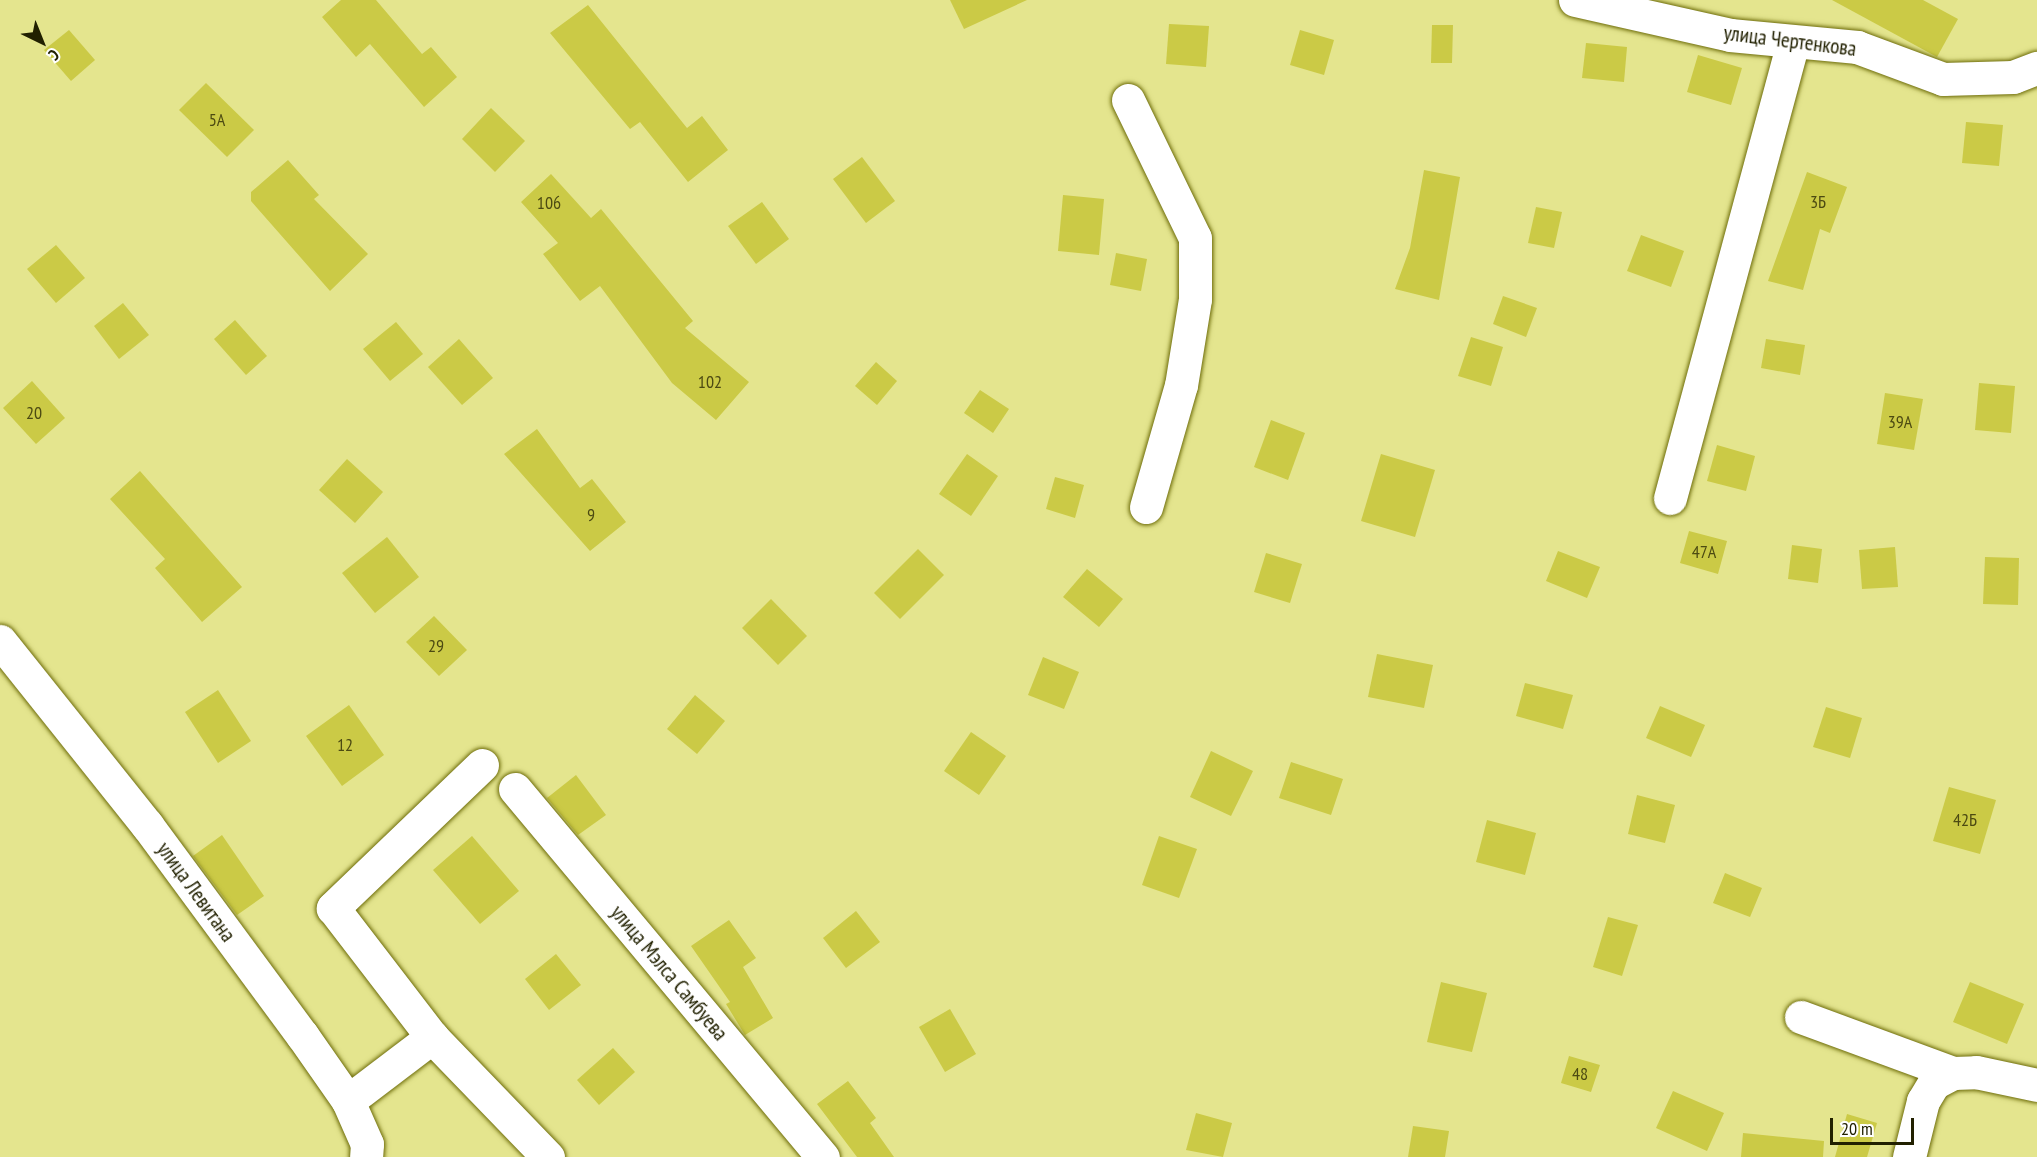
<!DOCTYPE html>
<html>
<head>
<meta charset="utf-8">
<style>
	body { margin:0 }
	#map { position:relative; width:2037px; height:1157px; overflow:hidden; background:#e4e58e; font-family:"PT Sans Narrow",sans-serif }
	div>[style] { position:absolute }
	.building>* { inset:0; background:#cbca46 }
	.roads { filter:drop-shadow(0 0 2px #6e6d0a) drop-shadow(0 0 2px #6e6d0a) }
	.minor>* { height:33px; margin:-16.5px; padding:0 16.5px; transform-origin:16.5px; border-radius:16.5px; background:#fff }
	span { translate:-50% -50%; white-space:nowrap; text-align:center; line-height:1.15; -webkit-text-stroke:6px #fff; paint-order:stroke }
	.number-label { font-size:18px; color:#4c4a12 }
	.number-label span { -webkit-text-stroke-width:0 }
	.street-label { font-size:21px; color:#212000 }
	.north { position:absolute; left:12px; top:12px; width:60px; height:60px; -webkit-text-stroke:4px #fff; paint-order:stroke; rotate:137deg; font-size:16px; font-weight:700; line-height:24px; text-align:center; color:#212000 }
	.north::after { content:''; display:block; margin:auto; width:21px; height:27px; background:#212000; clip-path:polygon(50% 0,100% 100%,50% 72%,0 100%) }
	.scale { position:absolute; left:1830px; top:1118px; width:84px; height:27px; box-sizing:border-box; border:3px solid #212000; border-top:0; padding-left:8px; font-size:18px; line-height:21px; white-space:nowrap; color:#212000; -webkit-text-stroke:4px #fff; paint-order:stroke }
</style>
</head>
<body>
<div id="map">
	<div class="building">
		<div style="clip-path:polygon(341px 0,376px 0,422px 54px,431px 47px,457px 77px,424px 107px,370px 44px,356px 57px,322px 17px)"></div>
		<div style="clip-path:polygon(950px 0,1027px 0,964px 29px)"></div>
		<div style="clip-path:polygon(1832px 0,1923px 0,1958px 19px,1937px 57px)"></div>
		<div style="clip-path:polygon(588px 5px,687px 128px,702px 116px,728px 150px,688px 182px,640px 122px,630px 129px,550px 33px)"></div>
		<div style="clip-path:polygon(1169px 24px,1209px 26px,1206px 67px,1166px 64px)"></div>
		<div style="clip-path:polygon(1432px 25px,1453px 25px,1452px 63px,1431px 63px)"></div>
		<div style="clip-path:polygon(69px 30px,95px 60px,71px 81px,44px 50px)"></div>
		<div style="clip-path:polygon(1300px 30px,1334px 40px,1324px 75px,1290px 65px)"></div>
		<div style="clip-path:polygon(1586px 43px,1627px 47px,1624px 82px,1582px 78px)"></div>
		<div style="clip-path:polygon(1698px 55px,1742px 68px,1731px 105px,1687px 92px)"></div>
		<div style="clip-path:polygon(206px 83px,254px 130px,227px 157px,179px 110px)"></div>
		<div style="clip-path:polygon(491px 108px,525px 141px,495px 172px,462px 139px)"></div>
		<div style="clip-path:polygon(1966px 122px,2003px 125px,1999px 166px,1962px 163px)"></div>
		<div style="clip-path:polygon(862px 157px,895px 201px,866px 223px,833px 179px)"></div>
		<div style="clip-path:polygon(288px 160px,319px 195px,314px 199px,368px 254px,330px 291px,251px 201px,251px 192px)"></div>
		<div style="clip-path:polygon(1424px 170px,1460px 177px,1439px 300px,1395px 289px,1410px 248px)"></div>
		<div style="clip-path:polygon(1807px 172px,1847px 187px,1830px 233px,1820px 229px,1803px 290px,1768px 281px)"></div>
		<div style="clip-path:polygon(551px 174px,591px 218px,601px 209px,693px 321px,685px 328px,749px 382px,716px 420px,672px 383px,600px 286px,580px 301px,543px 254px,558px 243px,521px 202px)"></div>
		<div style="clip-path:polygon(1063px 195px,1104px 199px,1099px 255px,1058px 251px)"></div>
		<div style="clip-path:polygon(762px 202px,789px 239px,756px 264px,728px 226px)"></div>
		<div style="clip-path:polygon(1536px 207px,1562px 212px,1554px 248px,1528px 243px)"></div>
		<div style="clip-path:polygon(1641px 235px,1684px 251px,1671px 287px,1627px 271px)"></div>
		<div style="clip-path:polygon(56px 245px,85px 278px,56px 303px,27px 269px)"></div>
		<div style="clip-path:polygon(1116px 253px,1147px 259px,1141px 291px,1110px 285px)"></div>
		<div style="clip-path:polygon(1503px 296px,1537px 308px,1526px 337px,1493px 324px)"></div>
		<div style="clip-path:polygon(123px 303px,149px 335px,119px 359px,94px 326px)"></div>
		<div style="clip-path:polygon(235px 320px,267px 356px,246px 375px,214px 339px)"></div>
		<div style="clip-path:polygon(396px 322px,423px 354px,390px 381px,363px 349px)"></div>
		<div style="clip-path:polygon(1471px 337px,1503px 347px,1491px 386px,1458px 376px)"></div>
		<div style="clip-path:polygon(459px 339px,493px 378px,462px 405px,428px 367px)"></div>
		<div style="clip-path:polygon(1766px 339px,1805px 345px,1800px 375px,1761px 368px)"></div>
		<div style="clip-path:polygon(876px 362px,897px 381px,877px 405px,855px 386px)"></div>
		<div style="clip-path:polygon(32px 381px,65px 418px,36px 444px,3px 408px)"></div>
		<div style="clip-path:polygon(1979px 383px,2015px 386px,2011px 433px,1975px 430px)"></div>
		<div style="clip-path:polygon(980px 390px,1009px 409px,993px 433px,964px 413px)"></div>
		<div style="clip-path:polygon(1885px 393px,1923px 399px,1914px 450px,1877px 444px)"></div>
		<div style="clip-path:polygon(1271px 420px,1305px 433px,1288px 480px,1254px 467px)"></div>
		<div style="clip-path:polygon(537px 429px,580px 488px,592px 479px,626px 522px,590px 551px,504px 454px)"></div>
		<div style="clip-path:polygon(1717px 445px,1755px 456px,1746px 491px,1707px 481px)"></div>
		<div style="clip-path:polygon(967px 454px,998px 476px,971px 516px,939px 494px)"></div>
		<div style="clip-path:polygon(1381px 454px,1435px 470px,1415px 537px,1361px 521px)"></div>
		<div style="clip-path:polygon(347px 459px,383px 492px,355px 523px,319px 490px)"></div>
		<div style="clip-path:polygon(140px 471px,242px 587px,202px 622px,155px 568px,165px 559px,110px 499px)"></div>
		<div style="clip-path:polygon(1055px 477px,1084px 485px,1075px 518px,1046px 509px)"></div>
		<div style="clip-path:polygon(1689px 531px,1727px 541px,1718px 574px,1680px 563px)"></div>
		<div style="clip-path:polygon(387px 537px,419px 577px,375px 613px,342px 573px)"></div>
		<div style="clip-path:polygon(1792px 545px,1822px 549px,1818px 583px,1788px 579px)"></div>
		<div style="clip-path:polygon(1895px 547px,1898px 587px,1862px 589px,1859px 550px)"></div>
		<div style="clip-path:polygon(918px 549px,944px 575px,900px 619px,874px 593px)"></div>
		<div style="clip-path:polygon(1558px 551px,1600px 567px,1587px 598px,1546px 581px)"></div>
		<div style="clip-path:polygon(1266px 553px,1302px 564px,1290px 603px,1254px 592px)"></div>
		<div style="clip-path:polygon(1985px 557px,2019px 558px,2018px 605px,1983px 604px)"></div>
		<div style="clip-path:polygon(1087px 569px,1123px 599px,1099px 627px,1063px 597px)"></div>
		<div style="clip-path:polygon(771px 599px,807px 636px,778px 665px,742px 628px)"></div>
		<div style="clip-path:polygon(434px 616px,467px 650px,439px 676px,406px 642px)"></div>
		<div style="clip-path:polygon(1377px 654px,1433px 665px,1424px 708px,1368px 697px)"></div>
		<div style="clip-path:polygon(1043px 657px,1079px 672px,1064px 709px,1028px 695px)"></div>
		<div style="clip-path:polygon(1525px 683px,1573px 695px,1563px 729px,1516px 716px)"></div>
		<div style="clip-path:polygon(218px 690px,251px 741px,218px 763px,185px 712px)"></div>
		<div style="clip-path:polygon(695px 695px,725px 721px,697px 754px,667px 729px)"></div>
		<div style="clip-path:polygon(349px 705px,384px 755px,342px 786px,306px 736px)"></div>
		<div style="clip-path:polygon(1660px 706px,1705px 725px,1691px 757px,1646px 738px)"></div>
		<div style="clip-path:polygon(1826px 707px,1862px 718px,1850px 758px,1813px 747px)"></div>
		<div style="clip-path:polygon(971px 732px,1006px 756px,979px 795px,944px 771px)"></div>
		<div style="clip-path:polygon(1211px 751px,1253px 771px,1231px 816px,1190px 797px)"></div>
		<div style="clip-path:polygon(1291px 762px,1343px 779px,1331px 815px,1279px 798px)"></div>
		<div style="clip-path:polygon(576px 775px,606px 815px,578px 835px,547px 798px)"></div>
		<div style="clip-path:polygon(1949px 787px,1996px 800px,1980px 854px,1933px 841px)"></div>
		<div style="clip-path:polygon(1637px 795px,1675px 805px,1665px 843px,1628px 834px)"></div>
		<div style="clip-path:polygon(1487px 820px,1536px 833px,1525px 875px,1476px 862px)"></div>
		<div style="clip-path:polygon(222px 835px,264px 896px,237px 915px,193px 856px)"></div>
		<div style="clip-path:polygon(472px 836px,519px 891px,480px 924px,433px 870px)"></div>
		<div style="clip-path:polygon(1159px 836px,1197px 849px,1179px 898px,1142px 885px)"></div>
		<div style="clip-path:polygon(1725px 873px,1762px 888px,1750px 917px,1713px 903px)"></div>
		<div style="clip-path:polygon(856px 911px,880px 942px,846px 968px,823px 938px)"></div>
		<div style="clip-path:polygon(1608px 917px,1638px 925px,1622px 976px,1593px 967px)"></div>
		<div style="clip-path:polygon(729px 920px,756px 958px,743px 967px,773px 1018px,745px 1035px,726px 1004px,730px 1002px,691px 946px)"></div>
		<div style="clip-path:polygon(556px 954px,581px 985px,549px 1010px,525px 979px)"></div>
		<div style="clip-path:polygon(1441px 982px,1487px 993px,1472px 1052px,1427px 1042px)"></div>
		<div style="clip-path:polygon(1970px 982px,2024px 1004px,2007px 1044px,1953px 1022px)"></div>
		<div style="clip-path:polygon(950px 1009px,976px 1054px,945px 1072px,919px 1027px)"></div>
		<div style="clip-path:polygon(613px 1048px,635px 1072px,599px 1105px,577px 1080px)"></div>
		<div style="clip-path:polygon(1569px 1056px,1600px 1065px,1591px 1092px,1561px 1083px)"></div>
		<div style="clip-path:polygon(848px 1081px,876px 1118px,870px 1123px,894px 1157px,857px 1157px,817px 1104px)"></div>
		<div style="clip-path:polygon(1673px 1091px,1724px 1113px,1707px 1151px,1656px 1128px)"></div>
		<div style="clip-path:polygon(1196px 1113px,1232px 1123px,1223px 1157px,1186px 1150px)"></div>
		<div style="clip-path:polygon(1847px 1114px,1877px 1123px,1867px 1157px,1835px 1157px)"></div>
		<div style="clip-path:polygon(1413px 1126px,1449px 1131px,1445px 1157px,1408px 1157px)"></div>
		<div style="clip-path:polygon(1743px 1133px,1824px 1141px,1823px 1157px,1741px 1157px)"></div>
	</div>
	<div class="roads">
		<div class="minor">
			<div style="left:1575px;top:0;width:159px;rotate:12.7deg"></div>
			<div style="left:1730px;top:35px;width:128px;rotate:5.4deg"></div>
			<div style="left:1857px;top:47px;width:92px;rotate:20.4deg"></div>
			<div style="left:1943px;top:79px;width:70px;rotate:-1.6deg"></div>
			<div style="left:2013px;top:77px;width:26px;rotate:-21deg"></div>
			<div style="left:1128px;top:100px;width:153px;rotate:64.1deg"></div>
			<div style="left:1195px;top:238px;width:61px;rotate:90deg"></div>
			<div style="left:1195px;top:299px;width:87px;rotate:99.2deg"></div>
			<div style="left:1181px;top:385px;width:127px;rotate:106deg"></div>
			<div style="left:1670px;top:498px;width:469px;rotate:-74.9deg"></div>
			<div style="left:0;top:641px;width:236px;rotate:51.4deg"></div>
			<div style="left:147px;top:825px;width:261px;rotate:53.6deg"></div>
			<div style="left:302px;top:1035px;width:80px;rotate:55.1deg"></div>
			<div style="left:348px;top:1101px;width:47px;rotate:66.2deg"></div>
			<div style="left:367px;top:1144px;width:13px;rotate:94deg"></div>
			<div style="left:482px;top:765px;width:207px;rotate:136.2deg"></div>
			<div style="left:333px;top:908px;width:163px;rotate:52.5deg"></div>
			<div style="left:432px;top:1037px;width:167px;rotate:46deg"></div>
			<div style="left:515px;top:789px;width:480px;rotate:50.1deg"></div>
			<div style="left:1801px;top:1017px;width:162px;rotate:20.2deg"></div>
			<div style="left:348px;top:1101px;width:106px;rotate:-37.3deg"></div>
			<div style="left:1909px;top:1157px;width:58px;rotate:-76deg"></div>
			<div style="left:1923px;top:1101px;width:21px;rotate:-59deg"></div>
			<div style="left:1934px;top:1083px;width:21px;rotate:-28deg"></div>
			<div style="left:1953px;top:1073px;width:23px;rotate:-2deg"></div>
			<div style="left:1976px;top:1072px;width:62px;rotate:12deg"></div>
		</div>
	</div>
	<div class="number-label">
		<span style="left:217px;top:120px">5А</span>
		<span style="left:1818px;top:202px">3Б</span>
		<span style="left:549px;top:203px">106</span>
		<span style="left:710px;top:382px">102</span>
		<span style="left:34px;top:413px">20</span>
		<span style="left:1900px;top:422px">39А</span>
		<span style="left:591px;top:515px">9</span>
		<span style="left:1704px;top:552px">47А</span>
		<span style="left:436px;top:646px">29</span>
		<span style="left:345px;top:745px">12</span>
		<span style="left:1965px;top:820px">42Б</span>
		<span style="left:1580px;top:1074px">48</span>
	</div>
	<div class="street-label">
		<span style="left:1790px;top:41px;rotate:7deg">улица Чертенкова</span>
		<span style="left:196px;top:892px;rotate:54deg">улица Левитана</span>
		<span style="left:669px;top:973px;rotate:50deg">улица Мэлса Самбуева</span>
	</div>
	<div class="north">С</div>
	<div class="scale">20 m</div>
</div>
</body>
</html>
